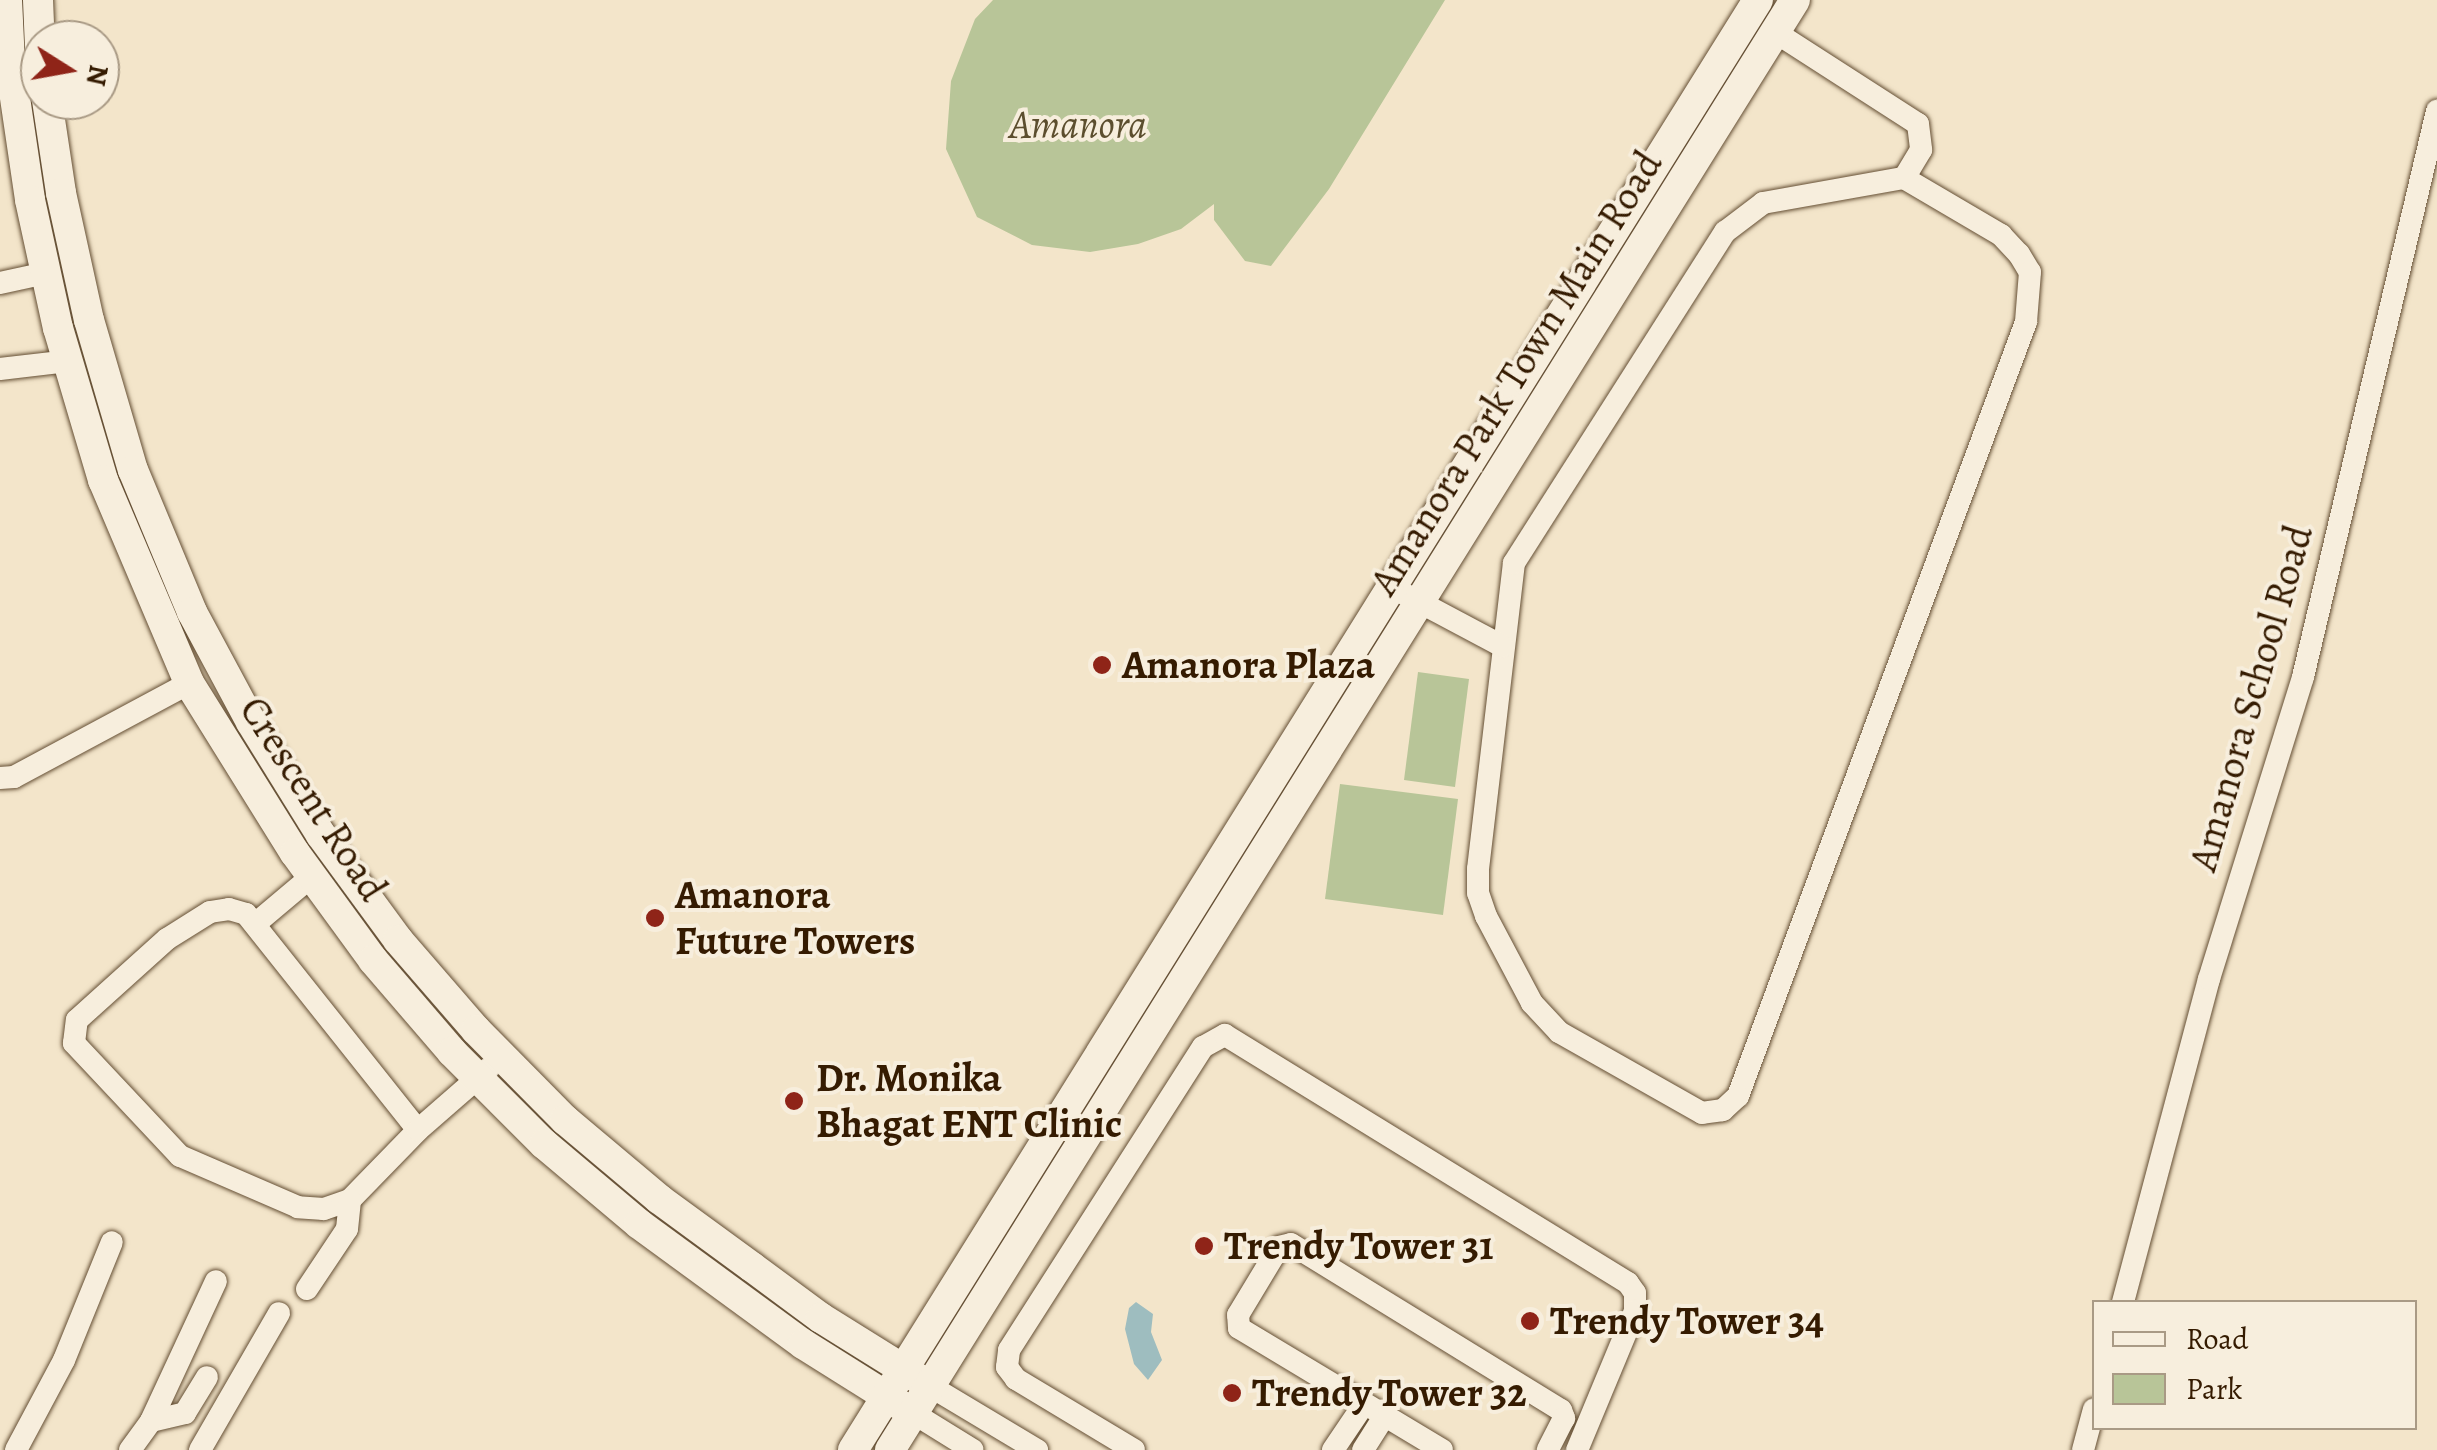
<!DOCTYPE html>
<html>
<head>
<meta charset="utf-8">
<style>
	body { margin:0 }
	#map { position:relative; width:2437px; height:1450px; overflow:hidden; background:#f3e5ca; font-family:Alegreya,serif }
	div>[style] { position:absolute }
	.green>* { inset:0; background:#b8c598 }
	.water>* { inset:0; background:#9ebdbf }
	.roads { filter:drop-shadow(0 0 2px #644e33) drop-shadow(0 0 2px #644e33) }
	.street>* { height:22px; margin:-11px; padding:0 11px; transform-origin:11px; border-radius:11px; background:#f7eedd }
	.secondary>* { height:30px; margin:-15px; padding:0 15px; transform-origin:15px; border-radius:15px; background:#f7eedd }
	.dots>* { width:28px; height:28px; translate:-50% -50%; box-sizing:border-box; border:5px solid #f7eedd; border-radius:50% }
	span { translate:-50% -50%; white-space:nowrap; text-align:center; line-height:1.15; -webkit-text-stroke:8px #f7eedd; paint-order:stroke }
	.park-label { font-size:40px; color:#5c4e2e; font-style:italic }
	.street-label { font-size:40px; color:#351b01 }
	.poi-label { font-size:40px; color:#351b01; font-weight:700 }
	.left { translate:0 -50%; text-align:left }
	.legend { position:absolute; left:2092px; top:1300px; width:325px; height:130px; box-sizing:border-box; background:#f7eedd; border:2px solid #a99a85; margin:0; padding:12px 18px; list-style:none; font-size:30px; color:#351b01 }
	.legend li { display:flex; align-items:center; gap:20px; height:50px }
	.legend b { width:50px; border:2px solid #a99a85 }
	.north { position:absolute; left:20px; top:20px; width:100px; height:100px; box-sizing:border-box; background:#f7eedd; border:2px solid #a99a85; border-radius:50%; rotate:101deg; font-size:28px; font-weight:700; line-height:40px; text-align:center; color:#351b01 }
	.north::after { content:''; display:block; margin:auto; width:35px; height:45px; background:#8f2418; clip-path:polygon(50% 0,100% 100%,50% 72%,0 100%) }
</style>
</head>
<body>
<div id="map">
	<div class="green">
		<div style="clip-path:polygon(993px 0,1445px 0,1329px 189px,1271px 266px,1245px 261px,1214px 220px,1214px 204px,1181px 229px,1138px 244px,1090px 252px,1032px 245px,977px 217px,946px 149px,951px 81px,975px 19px)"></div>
		<div style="clip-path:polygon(1418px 672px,1469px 679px,1455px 787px,1404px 780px)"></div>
		<div style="clip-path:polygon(1340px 784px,1458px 799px,1443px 915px,1325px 899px)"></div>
	</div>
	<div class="water">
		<div style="clip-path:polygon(1136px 1302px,1153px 1314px,1151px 1332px,1162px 1360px,1148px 1380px,1134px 1364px,1125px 1329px,1129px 1308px)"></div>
	</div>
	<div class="roads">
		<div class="street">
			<div style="left:1775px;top:32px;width:170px;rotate:32.8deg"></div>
			<div style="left:1918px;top:124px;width:26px;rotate:83deg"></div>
			<div style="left:1921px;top:150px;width:33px;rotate:121deg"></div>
			<div style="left:1904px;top:178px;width:113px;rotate:30.4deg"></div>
			<div style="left:2001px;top:235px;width:26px;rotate:47deg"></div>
			<div style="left:2019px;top:254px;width:21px;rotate:59deg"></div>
			<div style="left:2030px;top:272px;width:50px;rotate:94.6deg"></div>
			<div style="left:2026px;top:322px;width:826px;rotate:110.41deg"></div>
			<div style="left:1738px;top:1096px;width:21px;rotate:137deg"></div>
			<div style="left:1723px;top:1110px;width:21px;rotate:172deg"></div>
			<div style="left:1702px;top:1113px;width:164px;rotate:-150.5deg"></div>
			<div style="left:1559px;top:1032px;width:40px;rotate:-133deg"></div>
			<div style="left:1532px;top:1003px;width:98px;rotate:-117.9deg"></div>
			<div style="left:1486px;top:916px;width:24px;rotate:-109deg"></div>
			<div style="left:1478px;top:893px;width:24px;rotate:-90deg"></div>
			<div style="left:1478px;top:869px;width:308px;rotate:-83.3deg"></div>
			<div style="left:1514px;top:563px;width:393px;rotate:-57.5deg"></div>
			<div style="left:1725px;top:232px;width:48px;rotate:-37.3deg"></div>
			<div style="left:1763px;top:203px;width:143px;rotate:-10.1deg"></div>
			<div style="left:0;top:283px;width:47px;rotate:-12.3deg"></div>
			<div style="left:0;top:369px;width:68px;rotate:-6.7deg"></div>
			<div style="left:1391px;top:587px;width:126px;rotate:28deg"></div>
			<div style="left:0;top:778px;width:14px;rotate:-4deg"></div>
			<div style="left:14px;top:777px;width:199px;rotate:-28.2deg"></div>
			<div style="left:255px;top:924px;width:75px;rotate:-40.1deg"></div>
			<div style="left:418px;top:1130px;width:98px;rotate:134.2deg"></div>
			<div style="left:350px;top:1200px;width:28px;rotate:161deg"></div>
			<div style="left:324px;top:1209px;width:26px;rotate:-176deg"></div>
			<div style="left:298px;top:1207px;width:129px;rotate:-156.6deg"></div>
			<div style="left:180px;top:1156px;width:155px;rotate:-133.2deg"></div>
			<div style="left:74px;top:1043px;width:23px;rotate:-83deg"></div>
			<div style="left:77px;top:1020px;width:121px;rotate:-42deg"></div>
			<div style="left:167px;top:939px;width:51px;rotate:-32.1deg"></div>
			<div style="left:210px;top:912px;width:19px;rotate:-9deg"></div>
			<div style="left:229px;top:909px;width:18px;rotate:16deg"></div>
			<div style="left:246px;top:914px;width:276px;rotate:51.5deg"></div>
			<div style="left:418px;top:1130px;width:94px;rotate:-41.1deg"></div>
			<div style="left:307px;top:1289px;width:72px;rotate:-56.3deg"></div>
			<div style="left:347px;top:1229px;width:29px;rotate:-84deg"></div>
			<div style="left:2123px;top:1302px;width:334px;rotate:-75.1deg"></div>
			<div style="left:2209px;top:979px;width:316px;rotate:-72.7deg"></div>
			<div style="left:2303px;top:677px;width:582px;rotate:-76.68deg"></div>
			<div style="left:930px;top:1386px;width:125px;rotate:30.9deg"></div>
			<div style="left:913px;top:1413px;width:70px;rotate:31.7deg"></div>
			<div style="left:151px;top:1421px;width:35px;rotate:-13deg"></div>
			<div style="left:185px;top:1413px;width:42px;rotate:-58.6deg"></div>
			<div style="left:16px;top:1450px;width:102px;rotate:-61.9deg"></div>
			<div style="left:64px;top:1360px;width:127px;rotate:-67.9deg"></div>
			<div style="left:130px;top:1450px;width:36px;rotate:-54deg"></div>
			<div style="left:151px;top:1421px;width:154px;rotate:-65.1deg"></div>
			<div style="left:200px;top:1450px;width:158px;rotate:-60deg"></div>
			<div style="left:1134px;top:1450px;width:138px;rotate:-149deg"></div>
			<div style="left:1016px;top:1379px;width:15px;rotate:-127deg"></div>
			<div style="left:1007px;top:1367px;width:17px;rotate:-83deg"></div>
			<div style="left:1009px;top:1350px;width:360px;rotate:-57.4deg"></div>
			<div style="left:1203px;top:1047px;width:25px;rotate:-29deg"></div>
			<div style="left:1225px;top:1035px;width:473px;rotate:31.6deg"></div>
			<div style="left:1628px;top:1283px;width:12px;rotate:55deg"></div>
			<div style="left:1635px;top:1293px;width:18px;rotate:90deg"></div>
			<div style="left:1635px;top:1311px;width:151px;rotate:112.6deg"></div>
			<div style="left:1333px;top:1450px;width:55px;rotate:-56deg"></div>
			<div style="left:1363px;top:1450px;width:41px;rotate:-57.8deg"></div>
			<div style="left:1442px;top:1450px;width:237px;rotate:-149deg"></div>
			<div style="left:1239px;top:1328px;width:13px;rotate:-94deg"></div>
			<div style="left:1238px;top:1315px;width:79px;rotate:-58.9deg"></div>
			<div style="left:1279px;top:1247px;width:12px;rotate:-14deg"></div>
			<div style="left:1291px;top:1244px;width:317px;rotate:31.6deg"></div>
			<div style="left:1561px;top:1410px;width:9px;rotate:69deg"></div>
			<div style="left:1564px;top:1418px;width:36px;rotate:117deg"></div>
			<div style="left:2083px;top:1450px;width:42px;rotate:-75deg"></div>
		</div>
		<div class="secondary">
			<div style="left:7px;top:0;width:64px;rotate:87.3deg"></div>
			<div style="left:10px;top:64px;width:137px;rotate:81.6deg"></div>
			<div style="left:30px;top:200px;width:131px;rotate:77.7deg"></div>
			<div style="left:58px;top:328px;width:159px;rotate:73.5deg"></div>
			<div style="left:103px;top:480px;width:220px;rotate:67deg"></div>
			<div style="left:189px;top:683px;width:200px;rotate:58.1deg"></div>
			<div style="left:295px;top:853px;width:132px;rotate:53.9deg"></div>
			<div style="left:373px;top:960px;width:121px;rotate:49.3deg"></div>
			<div style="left:452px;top:1052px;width:130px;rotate:45deg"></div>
			<div style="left:544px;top:1144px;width:124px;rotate:40.1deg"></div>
			<div style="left:639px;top:1224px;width:203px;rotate:36.2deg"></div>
			<div style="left:803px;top:1344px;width:130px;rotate:32.1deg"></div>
			<div style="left:38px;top:0;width:47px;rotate:87.6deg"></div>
			<div style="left:47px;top:100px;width:94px;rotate:81.4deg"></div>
			<div style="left:61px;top:193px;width:130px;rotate:77.6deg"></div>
			<div style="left:89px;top:320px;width:156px;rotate:73.7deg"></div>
			<div style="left:133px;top:470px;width:154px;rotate:67.4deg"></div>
			<div style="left:192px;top:612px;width:125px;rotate:61.8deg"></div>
			<div style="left:251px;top:722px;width:133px;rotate:58.2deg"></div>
			<div style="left:321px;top:835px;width:130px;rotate:53.7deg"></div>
			<div style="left:398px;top:940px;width:119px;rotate:49.1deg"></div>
			<div style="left:476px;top:1030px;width:127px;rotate:45.3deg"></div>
			<div style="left:565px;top:1120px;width:123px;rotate:40deg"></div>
			<div style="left:659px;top:1199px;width:115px;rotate:36.2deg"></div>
			<div style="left:752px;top:1267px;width:86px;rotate:36.5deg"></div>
			<div style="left:821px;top:1318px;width:115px;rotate:31.9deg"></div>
			<div style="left:853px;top:1450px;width:1709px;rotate:-58.03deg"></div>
			<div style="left:890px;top:1450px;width:1709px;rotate:-58.03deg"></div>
		</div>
	</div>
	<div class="dots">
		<div style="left:1102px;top:665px;background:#8f2418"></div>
		<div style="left:655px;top:918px;background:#8f2418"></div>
		<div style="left:794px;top:1101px;background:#8f2418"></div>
		<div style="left:1204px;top:1246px;background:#8f2418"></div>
		<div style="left:1530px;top:1321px;background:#8f2418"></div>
		<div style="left:1232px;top:1393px;background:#8f2418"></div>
	</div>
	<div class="park-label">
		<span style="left:1078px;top:125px">Amanora</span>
	</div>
	<div class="street-label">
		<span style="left:1516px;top:373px;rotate:-58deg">Amanora Park Town Main Road</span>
		<span style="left:2251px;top:698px;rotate:-74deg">Amanora School Road</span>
		<span style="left:313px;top:799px;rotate:57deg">Crescent Road</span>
	</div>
	<div class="poi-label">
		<span class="left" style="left:1122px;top:665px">Amanora Plaza</span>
		<span class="left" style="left:675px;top:918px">Amanora<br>Future Towers</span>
		<span class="left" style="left:816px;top:1101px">Dr. Monika<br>Bhagat ENT Clinic</span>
		<span class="left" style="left:1224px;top:1246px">Trendy Tower 31</span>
		<span class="left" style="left:1550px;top:1321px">Trendy Tower 34</span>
		<span class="left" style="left:1252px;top:1393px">Trendy Tower 32</span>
	</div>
	<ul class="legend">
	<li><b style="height:12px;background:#f7eedd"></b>Road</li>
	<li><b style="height:28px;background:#b8c598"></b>Park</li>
	</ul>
	<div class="north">N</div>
</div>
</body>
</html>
